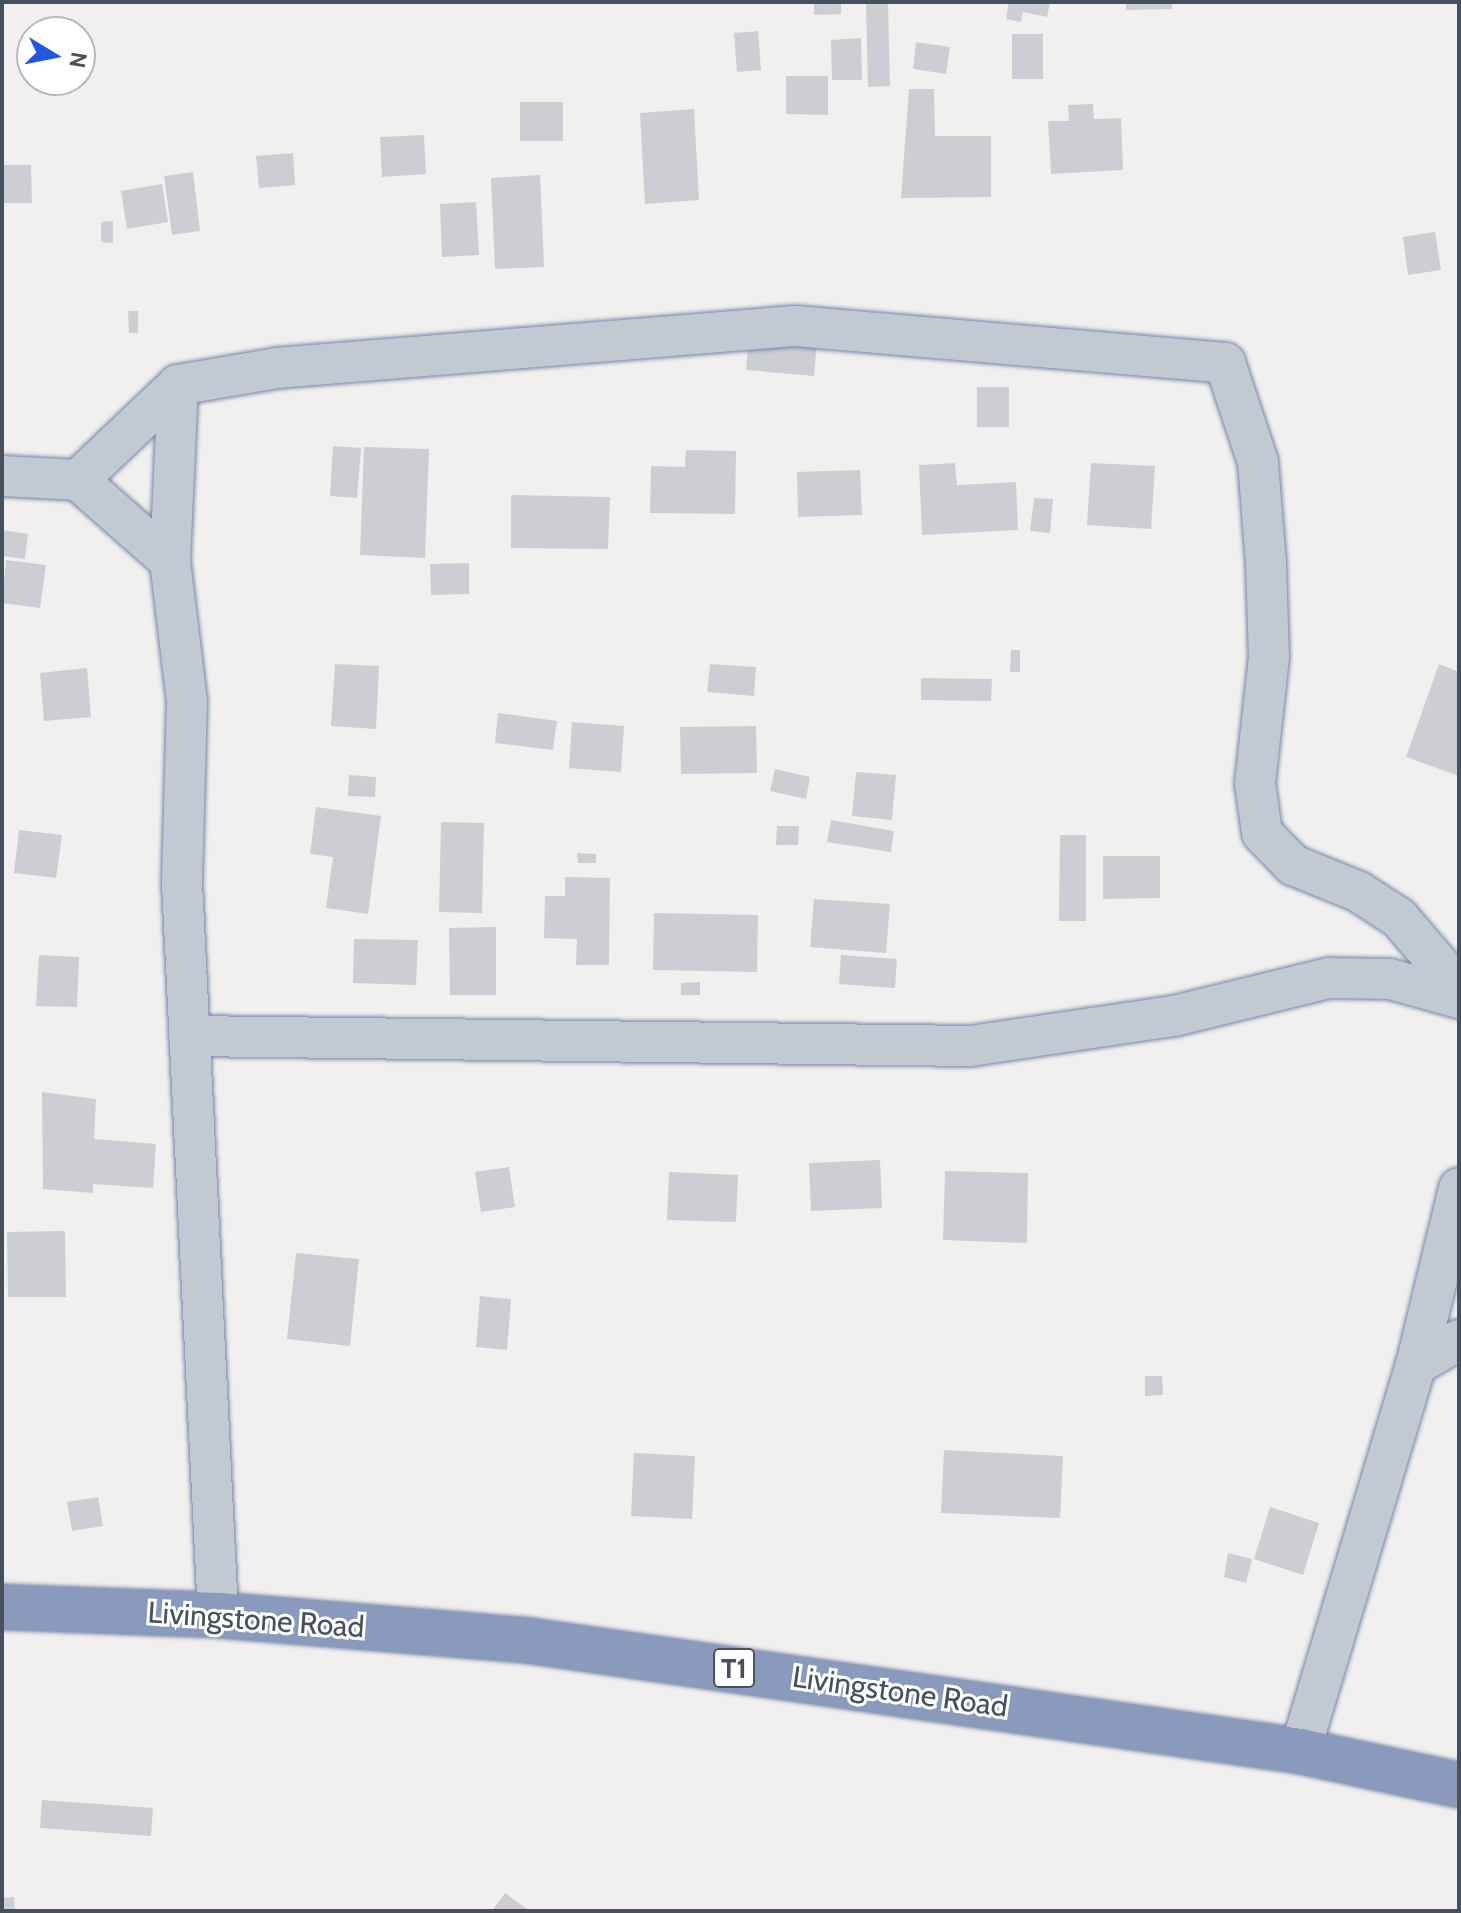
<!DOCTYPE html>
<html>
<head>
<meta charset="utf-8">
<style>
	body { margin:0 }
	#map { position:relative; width:1461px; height:1913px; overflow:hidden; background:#f2f0ef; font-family:Cabin,sans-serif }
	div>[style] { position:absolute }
	.building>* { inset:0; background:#ccced4 }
	.roads { filter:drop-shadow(0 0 2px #7485a8) drop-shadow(0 0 2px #7485a8) }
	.street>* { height:40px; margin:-20px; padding:0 20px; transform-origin:20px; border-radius:20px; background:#c3c9d3 }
	.highway>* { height:44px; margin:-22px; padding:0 22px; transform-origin:22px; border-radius:22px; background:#899abc }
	span { translate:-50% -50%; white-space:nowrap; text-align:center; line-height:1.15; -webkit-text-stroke:6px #fff; paint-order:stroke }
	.shield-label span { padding:2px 6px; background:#fff; border:2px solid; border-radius:6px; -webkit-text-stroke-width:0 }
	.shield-label { font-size:28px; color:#48505c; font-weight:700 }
	.street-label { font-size:30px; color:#48505c }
	.frame { position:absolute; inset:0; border:4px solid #48505c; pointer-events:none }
	.north { position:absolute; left:16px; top:16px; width:80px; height:80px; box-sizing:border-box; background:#fff; border:2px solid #b6b9be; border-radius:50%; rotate:100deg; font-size:22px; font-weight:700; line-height:32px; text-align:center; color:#48505c }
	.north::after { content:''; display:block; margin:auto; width:28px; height:36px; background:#2157da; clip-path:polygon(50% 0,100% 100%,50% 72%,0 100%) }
</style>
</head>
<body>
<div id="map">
	<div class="building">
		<div style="clip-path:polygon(814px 2px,841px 2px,841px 14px,814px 15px)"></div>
		<div style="clip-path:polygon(1009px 2px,1050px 2px,1047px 17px,1023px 12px,1021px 22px,1006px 19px)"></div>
		<div style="clip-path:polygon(1126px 2px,1172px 2px,1172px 9px,1126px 10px)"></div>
		<div style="clip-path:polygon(888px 3px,890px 86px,868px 87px,866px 4px)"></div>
		<div style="clip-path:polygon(758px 31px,761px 70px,737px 72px,734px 33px)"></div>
		<div style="clip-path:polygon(1012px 34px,1043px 34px,1043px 79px,1012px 79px)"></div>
		<div style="clip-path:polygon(861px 38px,862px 80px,832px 80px,831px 40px)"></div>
		<div style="clip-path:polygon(916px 42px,950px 47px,946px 74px,913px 69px)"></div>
		<div style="clip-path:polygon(786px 76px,828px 76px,828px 115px,786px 114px)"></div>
		<div style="clip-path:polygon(909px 89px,934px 89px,935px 136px,991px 136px,991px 197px,901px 198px)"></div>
		<div style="clip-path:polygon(520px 102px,563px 102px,563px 141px,520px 141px)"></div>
		<div style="clip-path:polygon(1093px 104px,1094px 119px,1121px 118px,1123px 170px,1051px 174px,1048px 121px,1069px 121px,1068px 105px)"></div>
		<div style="clip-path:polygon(694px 109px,699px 200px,645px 204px,640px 113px)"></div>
		<div style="clip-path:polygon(424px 135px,426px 174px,382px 177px,380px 137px)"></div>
		<div style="clip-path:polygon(293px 153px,295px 185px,259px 188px,256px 156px)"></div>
		<div style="clip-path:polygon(2px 165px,31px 165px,32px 203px,2px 203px)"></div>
		<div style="clip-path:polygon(193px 172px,200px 231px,172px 235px,164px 176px)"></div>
		<div style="clip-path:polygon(540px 175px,544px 267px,495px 269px,491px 178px)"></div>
		<div style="clip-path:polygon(162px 184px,168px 222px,127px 229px,121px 191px)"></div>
		<div style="clip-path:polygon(476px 202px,479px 255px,442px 257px,440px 204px)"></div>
		<div style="clip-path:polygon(113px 221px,113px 243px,101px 242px,101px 222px)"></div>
		<div style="clip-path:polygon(1435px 232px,1441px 270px,1408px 275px,1403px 237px)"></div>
		<div style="clip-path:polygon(128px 311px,138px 311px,138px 333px,129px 333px)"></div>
		<div style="clip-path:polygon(749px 335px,817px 341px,814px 376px,746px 370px)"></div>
		<div style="clip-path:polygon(977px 387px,1009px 387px,1009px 427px,977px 427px)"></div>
		<div style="clip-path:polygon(333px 446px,361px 448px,357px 498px,330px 496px)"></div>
		<div style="clip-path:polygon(364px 447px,429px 449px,425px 558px,360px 555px)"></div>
		<div style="clip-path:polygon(686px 450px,736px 451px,735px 514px,650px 513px,651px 466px,685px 467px)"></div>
		<div style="clip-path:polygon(955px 463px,957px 485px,1016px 482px,1018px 530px,922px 535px,919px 465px)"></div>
		<div style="clip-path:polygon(1091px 463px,1155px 466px,1151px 529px,1087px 525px)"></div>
		<div style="clip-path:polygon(860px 470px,862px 515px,798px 517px,797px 472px)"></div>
		<div style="clip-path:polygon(511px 495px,610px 497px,608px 549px,511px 548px)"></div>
		<div style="clip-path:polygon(1034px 498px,1053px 499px,1050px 533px,1030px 531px)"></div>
		<div style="clip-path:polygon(2px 530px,28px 534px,25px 559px,2px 556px)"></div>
		<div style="clip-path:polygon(6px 560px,46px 565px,40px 608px,2px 603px)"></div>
		<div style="clip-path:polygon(469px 563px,469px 594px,431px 595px,430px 564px)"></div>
		<div style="clip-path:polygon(1011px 650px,1020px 650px,1020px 672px,1010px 672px)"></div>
		<div style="clip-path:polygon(335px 664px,379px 666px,376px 729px,331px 726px)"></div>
		<div style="clip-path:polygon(710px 664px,756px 667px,754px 696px,707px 692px)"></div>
		<div style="clip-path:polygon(1439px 664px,1459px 672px,1459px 776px,1406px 757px)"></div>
		<div style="clip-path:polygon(87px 668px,91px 717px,44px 721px,40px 673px)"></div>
		<div style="clip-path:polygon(921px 678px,992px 679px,991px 701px,921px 700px)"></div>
		<div style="clip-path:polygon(498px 713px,557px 721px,553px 750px,495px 743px)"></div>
		<div style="clip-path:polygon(572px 722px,624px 726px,621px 772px,569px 768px)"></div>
		<div style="clip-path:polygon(756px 726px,757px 773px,681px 774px,680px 727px)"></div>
		<div style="clip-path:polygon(775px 769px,810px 777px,806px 799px,770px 791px)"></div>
		<div style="clip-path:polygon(856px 772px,896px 775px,892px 820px,852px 816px)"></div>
		<div style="clip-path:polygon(349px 775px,376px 777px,375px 797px,348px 796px)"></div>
		<div style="clip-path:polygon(316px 807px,381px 816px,368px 914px,326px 908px,333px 857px,310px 854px)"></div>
		<div style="clip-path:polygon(831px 820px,894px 831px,891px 852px,827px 842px)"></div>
		<div style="clip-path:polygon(441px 822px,484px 823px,482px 913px,439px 912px)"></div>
		<div style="clip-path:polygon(777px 826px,799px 826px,798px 845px,776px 845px)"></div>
		<div style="clip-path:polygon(19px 830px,62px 835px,56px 878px,14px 873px)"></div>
		<div style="clip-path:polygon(1060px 835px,1086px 835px,1086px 921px,1059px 921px)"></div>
		<div style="clip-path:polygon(577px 853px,596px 854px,596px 863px,578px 863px)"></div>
		<div style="clip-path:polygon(1103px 856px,1160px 856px,1160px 898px,1103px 899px)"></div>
		<div style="clip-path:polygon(565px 877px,610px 878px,609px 965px,576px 965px,577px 939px,544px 938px,545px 896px,565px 896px)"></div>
		<div style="clip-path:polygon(814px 899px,890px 904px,886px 953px,810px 947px)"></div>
		<div style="clip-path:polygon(654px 913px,758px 915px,757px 972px,653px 970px)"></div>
		<div style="clip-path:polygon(496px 927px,496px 995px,450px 995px,449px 928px)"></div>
		<div style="clip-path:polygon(354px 939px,418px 940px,416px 985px,353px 983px)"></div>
		<div style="clip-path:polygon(39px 955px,79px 957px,77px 1007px,36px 1006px)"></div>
		<div style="clip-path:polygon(841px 955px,897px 959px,895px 988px,839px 984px)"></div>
		<div style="clip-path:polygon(700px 982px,700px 995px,681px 995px,681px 983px)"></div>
		<div style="clip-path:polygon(42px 1092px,96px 1099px,94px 1139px,156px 1144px,153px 1188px,93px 1184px,93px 1193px,43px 1189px)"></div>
		<div style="clip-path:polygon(880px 1160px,882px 1208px,811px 1211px,809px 1163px)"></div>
		<div style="clip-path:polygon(509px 1167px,515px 1207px,481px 1212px,475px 1172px)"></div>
		<div style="clip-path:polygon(945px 1171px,1028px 1173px,1027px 1243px,943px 1240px)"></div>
		<div style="clip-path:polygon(669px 1172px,738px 1175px,736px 1222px,667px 1220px)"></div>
		<div style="clip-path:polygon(65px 1231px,66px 1297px,8px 1297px,7px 1232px)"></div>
		<div style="clip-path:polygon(296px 1253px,359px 1259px,350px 1346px,287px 1339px)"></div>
		<div style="clip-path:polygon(480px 1296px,511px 1299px,507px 1350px,476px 1347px)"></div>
		<div style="clip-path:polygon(1145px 1376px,1162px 1376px,1163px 1395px,1145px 1396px)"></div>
		<div style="clip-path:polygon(944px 1450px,1063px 1456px,1060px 1518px,941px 1513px)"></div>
		<div style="clip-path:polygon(634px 1453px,695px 1456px,692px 1519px,631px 1516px)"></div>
		<div style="clip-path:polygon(98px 1497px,103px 1526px,72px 1531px,67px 1502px)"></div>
		<div style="clip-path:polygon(1270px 1507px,1319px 1523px,1303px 1575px,1254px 1559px)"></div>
		<div style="clip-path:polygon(1228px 1553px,1252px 1559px,1246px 1583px,1224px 1577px)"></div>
		<div style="clip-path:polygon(42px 1800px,153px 1808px,151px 1836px,40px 1828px)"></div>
		<div style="clip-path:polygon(505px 1893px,530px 1911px,492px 1911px)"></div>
		<div style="clip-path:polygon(14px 1897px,15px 1911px,2px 1911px,2px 1898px)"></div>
	</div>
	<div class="roads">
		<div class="street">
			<div style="left:2px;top:476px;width:76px;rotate:3deg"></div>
			<div style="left:78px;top:480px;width:123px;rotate:41.4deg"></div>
			<div style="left:170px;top:561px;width:141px;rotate:83.1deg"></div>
			<div style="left:187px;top:701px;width:182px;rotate:91.6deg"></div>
			<div style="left:182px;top:883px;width:733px;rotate:87.18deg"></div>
			<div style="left:78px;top:480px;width:138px;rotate:-43.5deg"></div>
			<div style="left:170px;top:561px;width:176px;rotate:-87.4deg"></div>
			<div style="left:178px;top:385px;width:100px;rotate:-9.7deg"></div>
			<div style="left:277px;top:368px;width:520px;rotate:-4.64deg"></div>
			<div style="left:795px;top:326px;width:432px;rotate:4.9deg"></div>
			<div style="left:1225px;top:363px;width:104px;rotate:71.6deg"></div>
			<div style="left:1258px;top:462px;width:101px;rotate:85.5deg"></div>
			<div style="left:1266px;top:563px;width:94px;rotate:88.2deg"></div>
			<div style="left:1269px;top:657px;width:127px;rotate:96.3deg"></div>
			<div style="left:1255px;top:783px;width:50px;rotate:82deg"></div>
			<div style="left:1262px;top:833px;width:45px;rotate:45.9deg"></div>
			<div style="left:1293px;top:865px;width:71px;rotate:22.2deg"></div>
			<div style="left:1359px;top:892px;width:48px;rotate:33deg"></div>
			<div style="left:1399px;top:918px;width:92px;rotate:49.4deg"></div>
			<div style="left:189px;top:1036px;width:781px;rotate:0.73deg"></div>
			<div style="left:970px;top:1046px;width:206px;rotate:-8.4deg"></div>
			<div style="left:1174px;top:1016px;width:160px;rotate:-13.8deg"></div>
			<div style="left:1329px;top:978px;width:61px;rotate:0.9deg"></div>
			<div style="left:1390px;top:979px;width:72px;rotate:15.4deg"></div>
			<div style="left:1416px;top:1365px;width:50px;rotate:-30.2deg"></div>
			<div style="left:1300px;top:1751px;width:403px;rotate:-73.3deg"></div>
			<div style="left:1416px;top:1365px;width:182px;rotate:-76.3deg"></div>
		</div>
		<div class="highway">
			<div style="left:2px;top:1607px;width:216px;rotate:2.1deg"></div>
			<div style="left:218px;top:1615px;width:314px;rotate:4.7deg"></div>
			<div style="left:531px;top:1641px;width:777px;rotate:8.14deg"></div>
			<div style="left:1300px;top:1751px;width:163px;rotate:12.1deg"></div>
		</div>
	</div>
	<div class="shield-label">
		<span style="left:734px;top:1668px">T1</span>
	</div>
	<div class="street-label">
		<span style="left:256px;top:1620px;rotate:4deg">Livingstone Road</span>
		<span style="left:900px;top:1692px;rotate:8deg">Livingstone Road</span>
	</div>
	<div class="frame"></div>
	<div class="north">N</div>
</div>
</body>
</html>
